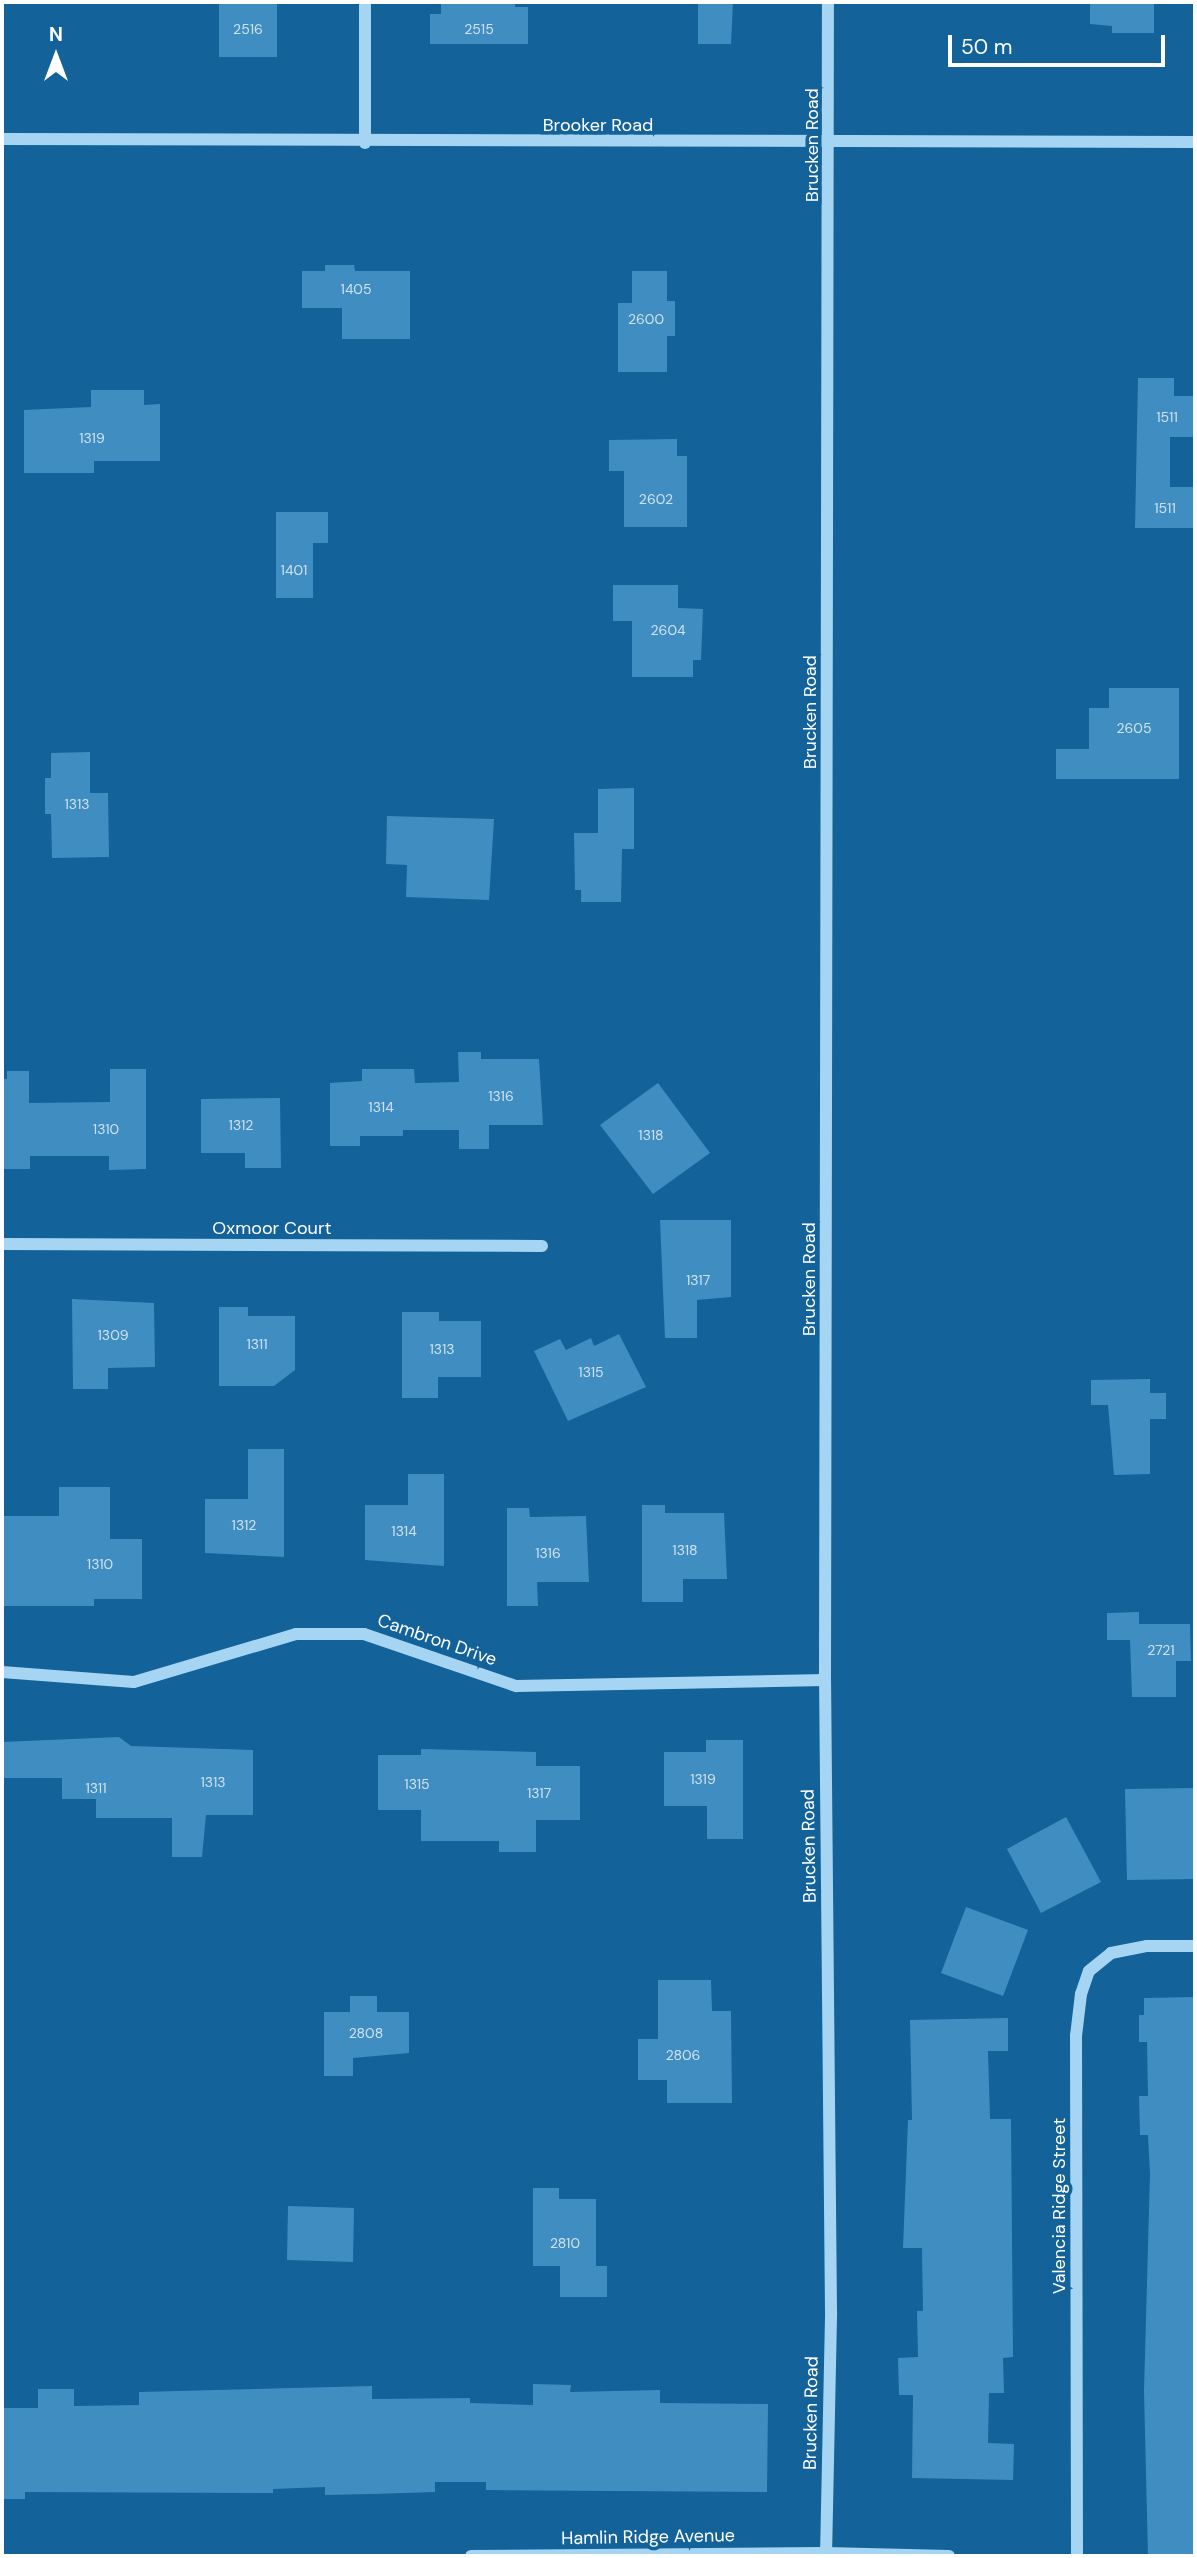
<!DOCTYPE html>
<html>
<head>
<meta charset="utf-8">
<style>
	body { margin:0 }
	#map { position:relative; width:1197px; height:2558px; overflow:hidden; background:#136299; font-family:"DM Sans",sans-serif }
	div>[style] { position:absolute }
	.building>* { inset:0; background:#408dc2 }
	.minor>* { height:12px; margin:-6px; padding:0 6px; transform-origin:6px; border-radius:6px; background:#a6d5f3 }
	span { translate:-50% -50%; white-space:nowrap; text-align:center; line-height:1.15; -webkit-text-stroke:7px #136299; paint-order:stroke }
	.number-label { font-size:14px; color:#cfe2f0 }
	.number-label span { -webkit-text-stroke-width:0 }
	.street-label { font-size:18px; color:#fff }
	.frame { position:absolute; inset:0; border:4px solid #fff; pointer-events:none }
	.north { position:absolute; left:21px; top:21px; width:70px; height:70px; -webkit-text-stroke:5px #136299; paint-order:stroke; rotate:0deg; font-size:19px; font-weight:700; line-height:28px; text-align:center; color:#fff }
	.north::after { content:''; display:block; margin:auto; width:24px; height:32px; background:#fff; clip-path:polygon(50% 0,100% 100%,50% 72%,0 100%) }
	.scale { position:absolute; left:948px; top:35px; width:217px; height:32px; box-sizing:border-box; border:4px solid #fff; border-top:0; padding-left:9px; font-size:21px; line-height:24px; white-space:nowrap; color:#fff; -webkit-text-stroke:5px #136299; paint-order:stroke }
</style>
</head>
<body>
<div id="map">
	<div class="building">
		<div style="clip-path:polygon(219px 2px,277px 2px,277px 57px,219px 57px)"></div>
		<div style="clip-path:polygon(441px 2px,515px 2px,515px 7px,528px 7px,528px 44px,430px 44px,430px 14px,441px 14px)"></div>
		<div style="clip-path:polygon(698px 2px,733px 2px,731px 44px,698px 44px)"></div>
		<div style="clip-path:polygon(1090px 2px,1154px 2px,1154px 33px,1112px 33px,1112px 26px,1090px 24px)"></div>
		<div style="clip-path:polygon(325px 265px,354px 265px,355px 271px,410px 271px,410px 339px,342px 339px,342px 308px,302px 308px,302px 271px,325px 271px)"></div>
		<div style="clip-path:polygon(632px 271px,667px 271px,667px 301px,675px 301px,675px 336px,667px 336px,667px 372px,618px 372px,618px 303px,632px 303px)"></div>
		<div style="clip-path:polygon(1138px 378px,1174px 378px,1174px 396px,1195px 396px,1195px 437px,1170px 437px,1170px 487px,1195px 487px,1195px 528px,1135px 528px)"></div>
		<div style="clip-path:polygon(91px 390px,144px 390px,144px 405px,160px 404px,160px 461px,94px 461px,94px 473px,24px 473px,24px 410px,91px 407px)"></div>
		<div style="clip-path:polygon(677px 439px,677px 456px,687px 456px,687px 527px,624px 527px,624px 471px,609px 471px,609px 440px)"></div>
		<div style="clip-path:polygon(276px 512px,328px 512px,328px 543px,313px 543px,313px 598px,276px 598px)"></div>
		<div style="clip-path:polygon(613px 585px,678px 585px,678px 608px,703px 609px,701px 660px,693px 660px,693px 677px,632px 677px,632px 621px,613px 621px)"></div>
		<div style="clip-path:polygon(1109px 688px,1179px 688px,1179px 779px,1056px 779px,1056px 749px,1089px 749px,1089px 708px,1109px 708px)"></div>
		<div style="clip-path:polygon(90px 752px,90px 793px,108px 793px,109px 857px,52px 858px,51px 814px,45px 814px,45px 778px,51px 778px,51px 753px)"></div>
		<div style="clip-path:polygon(634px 788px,634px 849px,622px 849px,621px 902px,581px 902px,581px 890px,575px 890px,574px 833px,598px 833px,598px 789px)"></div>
		<div style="clip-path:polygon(387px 816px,494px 819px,489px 900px,406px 897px,407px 865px,386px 864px)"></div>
		<div style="clip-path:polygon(458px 1052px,481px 1052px,481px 1059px,539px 1059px,543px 1125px,489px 1125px,489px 1149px,459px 1149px,459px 1130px,403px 1130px,403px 1136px,360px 1136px,360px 1146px,330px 1146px,330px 1083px,362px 1081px,362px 1069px,414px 1069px,415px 1083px,459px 1082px)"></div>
		<div style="clip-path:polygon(110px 1069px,146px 1069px,146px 1169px,109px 1170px,109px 1156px,30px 1156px,30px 1169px,2px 1169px,2px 1079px,7px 1079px,7px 1071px,29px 1071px,29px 1103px,110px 1102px)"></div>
		<div style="clip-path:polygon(658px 1083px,710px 1153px,653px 1194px,600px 1125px)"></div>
		<div style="clip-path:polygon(280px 1098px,281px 1168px,245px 1168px,245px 1153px,201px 1153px,201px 1099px)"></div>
		<div style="clip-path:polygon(660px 1220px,731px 1220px,731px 1297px,697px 1300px,697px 1338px,665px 1338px)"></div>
		<div style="clip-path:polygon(72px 1299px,154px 1303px,155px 1367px,108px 1368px,108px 1389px,73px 1389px)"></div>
		<div style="clip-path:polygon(219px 1307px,248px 1307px,248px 1316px,295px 1316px,295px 1370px,274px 1386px,219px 1386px)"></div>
		<div style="clip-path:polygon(402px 1312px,439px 1312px,439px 1321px,481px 1321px,481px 1377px,438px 1377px,438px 1398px,402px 1398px)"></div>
		<div style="clip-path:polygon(619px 1334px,646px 1387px,568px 1421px,534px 1351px,560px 1339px,566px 1350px,591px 1338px,594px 1346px)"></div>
		<div style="clip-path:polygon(1150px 1379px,1150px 1393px,1166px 1393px,1166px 1419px,1150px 1419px,1150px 1474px,1114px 1475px,1108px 1405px,1091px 1405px,1091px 1380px)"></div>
		<div style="clip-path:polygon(248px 1449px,284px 1449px,284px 1557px,205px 1553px,205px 1499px,248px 1499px)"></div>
		<div style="clip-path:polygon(408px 1474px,444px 1474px,444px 1566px,365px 1560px,365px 1505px,408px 1505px)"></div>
		<div style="clip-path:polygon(59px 1487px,110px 1487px,110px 1539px,142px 1539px,142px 1599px,94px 1599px,94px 1606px,2px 1606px,2px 1516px,59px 1516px)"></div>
		<div style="clip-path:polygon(642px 1505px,665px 1505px,665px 1513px,724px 1513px,727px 1579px,683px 1579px,683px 1602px,642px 1602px)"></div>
		<div style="clip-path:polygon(507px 1508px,529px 1508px,530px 1517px,586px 1516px,589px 1582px,537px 1582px,538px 1606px,507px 1606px)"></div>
		<div style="clip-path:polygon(1139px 1612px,1139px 1624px,1190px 1624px,1191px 1661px,1176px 1661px,1176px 1697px,1132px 1697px,1130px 1640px,1107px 1640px,1107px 1613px)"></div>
		<div style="clip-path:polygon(119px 1737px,131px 1746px,253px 1750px,253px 1815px,206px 1815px,202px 1857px,172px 1857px,172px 1818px,96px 1818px,96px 1799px,62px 1799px,62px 1778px,2px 1778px,2px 1742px)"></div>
		<div style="clip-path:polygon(706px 1740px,743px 1740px,743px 1839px,707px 1839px,707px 1806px,664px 1806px,664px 1752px,706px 1752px)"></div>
		<div style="clip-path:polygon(421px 1749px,536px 1752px,536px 1766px,580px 1766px,580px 1820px,536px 1820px,536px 1852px,499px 1852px,499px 1841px,421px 1841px,421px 1810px,378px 1810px,378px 1755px,421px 1755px)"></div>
		<div style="clip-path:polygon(1195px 1788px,1195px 1879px,1127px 1880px,1125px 1789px)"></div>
		<div style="clip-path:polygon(1066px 1817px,1101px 1882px,1041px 1913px,1007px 1849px)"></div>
		<div style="clip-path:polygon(966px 1907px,1028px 1930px,1003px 1996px,941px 1973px)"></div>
		<div style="clip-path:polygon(658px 1980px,711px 1980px,712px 2011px,731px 2011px,732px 2103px,667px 2103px,667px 2080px,638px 2080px,638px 2039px,658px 2039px)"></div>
		<div style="clip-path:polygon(350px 1996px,377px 1996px,377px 2012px,409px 2012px,409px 2053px,353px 2058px,353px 2076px,324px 2076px,324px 2012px,350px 2012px)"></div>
		<div style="clip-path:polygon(1195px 1997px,1195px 2556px,1148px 2556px,1144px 2391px,1150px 2174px,1148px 2135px,1140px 2135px,1139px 2096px,1148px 2096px,1147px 2042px,1139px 2042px,1139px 2015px,1144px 2015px,1144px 1998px)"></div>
		<div style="clip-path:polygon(1008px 2018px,1008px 2051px,988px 2051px,990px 2119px,1011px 2119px,1013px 2357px,1003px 2358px,1004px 2393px,989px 2393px,988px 2443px,1014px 2444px,1013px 2480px,912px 2478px,913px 2395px,899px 2395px,898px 2358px,918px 2357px,917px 2311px,923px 2311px,922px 2248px,903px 2248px,908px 2120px,912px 2120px,910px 2020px)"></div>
		<div style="clip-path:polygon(533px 2188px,559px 2188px,559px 2199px,596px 2199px,596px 2266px,607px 2266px,607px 2297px,560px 2297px,560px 2266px,533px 2266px)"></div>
		<div style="clip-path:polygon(288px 2206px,354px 2208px,353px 2262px,287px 2260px)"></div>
		<div style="clip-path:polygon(533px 2384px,571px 2385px,570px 2392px,660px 2390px,660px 2403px,768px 2404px,767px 2492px,486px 2490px,486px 2482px,435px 2482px,435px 2492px,373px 2494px,325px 2495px,325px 2487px,273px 2489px,273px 2493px,25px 2492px,25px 2499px,2px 2499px,2px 2408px,38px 2408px,38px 2389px,74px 2389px,74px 2406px,139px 2405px,139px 2392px,372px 2386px,372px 2399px,470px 2398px,470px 2403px,533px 2405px)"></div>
	</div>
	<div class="minor">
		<div style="left:365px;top:2px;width:141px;rotate:90deg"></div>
		<div style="left:2px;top:139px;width:1193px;rotate:0.14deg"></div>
		<div style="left:2px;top:1244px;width:540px;rotate:0.21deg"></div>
		<div style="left:2px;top:1672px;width:132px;rotate:4.3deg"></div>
		<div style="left:134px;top:1682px;width:169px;rotate:-16.5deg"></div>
		<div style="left:296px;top:1634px;width:68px"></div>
		<div style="left:364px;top:1634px;width:161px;rotate:18.9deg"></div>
		<div style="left:516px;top:1686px;width:309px;rotate:-1.1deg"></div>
		<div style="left:471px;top:2556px;width:355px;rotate:-0.5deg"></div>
		<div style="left:826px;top:2553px;width:123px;rotate:1.4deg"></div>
		<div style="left:826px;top:2556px;width:244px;rotate:-88.8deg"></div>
		<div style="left:831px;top:2312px;width:632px;rotate:-90.54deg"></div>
		<div style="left:825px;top:1680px;width:1678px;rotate:-89.9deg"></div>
		<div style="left:1077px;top:2556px;width:520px;rotate:-90.11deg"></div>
		<div style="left:1076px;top:2036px;width:42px;rotate:-83.2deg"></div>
		<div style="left:1081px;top:1994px;width:24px;rotate:-71deg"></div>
		<div style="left:1089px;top:1971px;width:28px;rotate:-39deg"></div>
		<div style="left:1111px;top:1953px;width:37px;rotate:-11deg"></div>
		<div style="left:1147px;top:1946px;width:48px"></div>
	</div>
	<div class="number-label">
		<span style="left:248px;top:29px">2516</span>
		<span style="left:479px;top:29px">2515</span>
		<span style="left:356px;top:289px">1405</span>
		<span style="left:646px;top:319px">2600</span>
		<span style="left:1167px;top:417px">1511</span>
		<span style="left:92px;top:438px">1319</span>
		<span style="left:656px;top:499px">2602</span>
		<span style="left:1165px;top:508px">1511</span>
		<span style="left:294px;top:570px">1401</span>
		<span style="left:668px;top:630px">2604</span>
		<span style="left:1134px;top:728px">2605</span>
		<span style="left:77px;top:804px">1313</span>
		<span style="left:501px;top:1096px">1316</span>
		<span style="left:381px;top:1107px">1314</span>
		<span style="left:241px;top:1125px">1312</span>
		<span style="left:106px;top:1129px">1310</span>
		<span style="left:651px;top:1135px">1318</span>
		<span style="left:698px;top:1280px">1317</span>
		<span style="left:113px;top:1335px">1309</span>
		<span style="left:257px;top:1344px">1311</span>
		<span style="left:442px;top:1349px">1313</span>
		<span style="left:591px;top:1372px">1315</span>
		<span style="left:244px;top:1525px">1312</span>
		<span style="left:404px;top:1531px">1314</span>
		<span style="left:685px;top:1550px">1318</span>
		<span style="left:548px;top:1553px">1316</span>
		<span style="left:100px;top:1564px">1310</span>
		<span style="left:1161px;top:1650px">2721</span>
		<span style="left:703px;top:1779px">1319</span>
		<span style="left:213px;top:1782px">1313</span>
		<span style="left:417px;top:1784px">1315</span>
		<span style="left:96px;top:1788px">1311</span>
		<span style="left:539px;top:1793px">1317</span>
		<span style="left:366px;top:2033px">2808</span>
		<span style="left:683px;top:2055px">2806</span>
		<span style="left:565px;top:2243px">2810</span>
	</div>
	<div class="street-label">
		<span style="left:598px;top:125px">Brooker Road</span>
		<span style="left:812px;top:145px;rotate:-90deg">Brucken Road</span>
		<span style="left:810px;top:712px;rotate:-90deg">Brucken Road</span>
		<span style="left:272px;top:1228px">Oxmoor Court</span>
		<span style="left:809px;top:1279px;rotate:-90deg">Brucken Road</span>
		<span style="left:437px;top:1640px;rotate:19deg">Cambron Drive</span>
		<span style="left:809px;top:1846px;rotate:-91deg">Brucken Road</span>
		<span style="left:1059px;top:2206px;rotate:-90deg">Valencia Ridge Street</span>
		<span style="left:811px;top:2413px;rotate:-89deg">Brucken Road</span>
		<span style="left:648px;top:2537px;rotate:-1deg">Hamlin Ridge Avenue</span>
	</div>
	<div class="frame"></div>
	<div class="north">N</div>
	<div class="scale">50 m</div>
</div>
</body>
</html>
